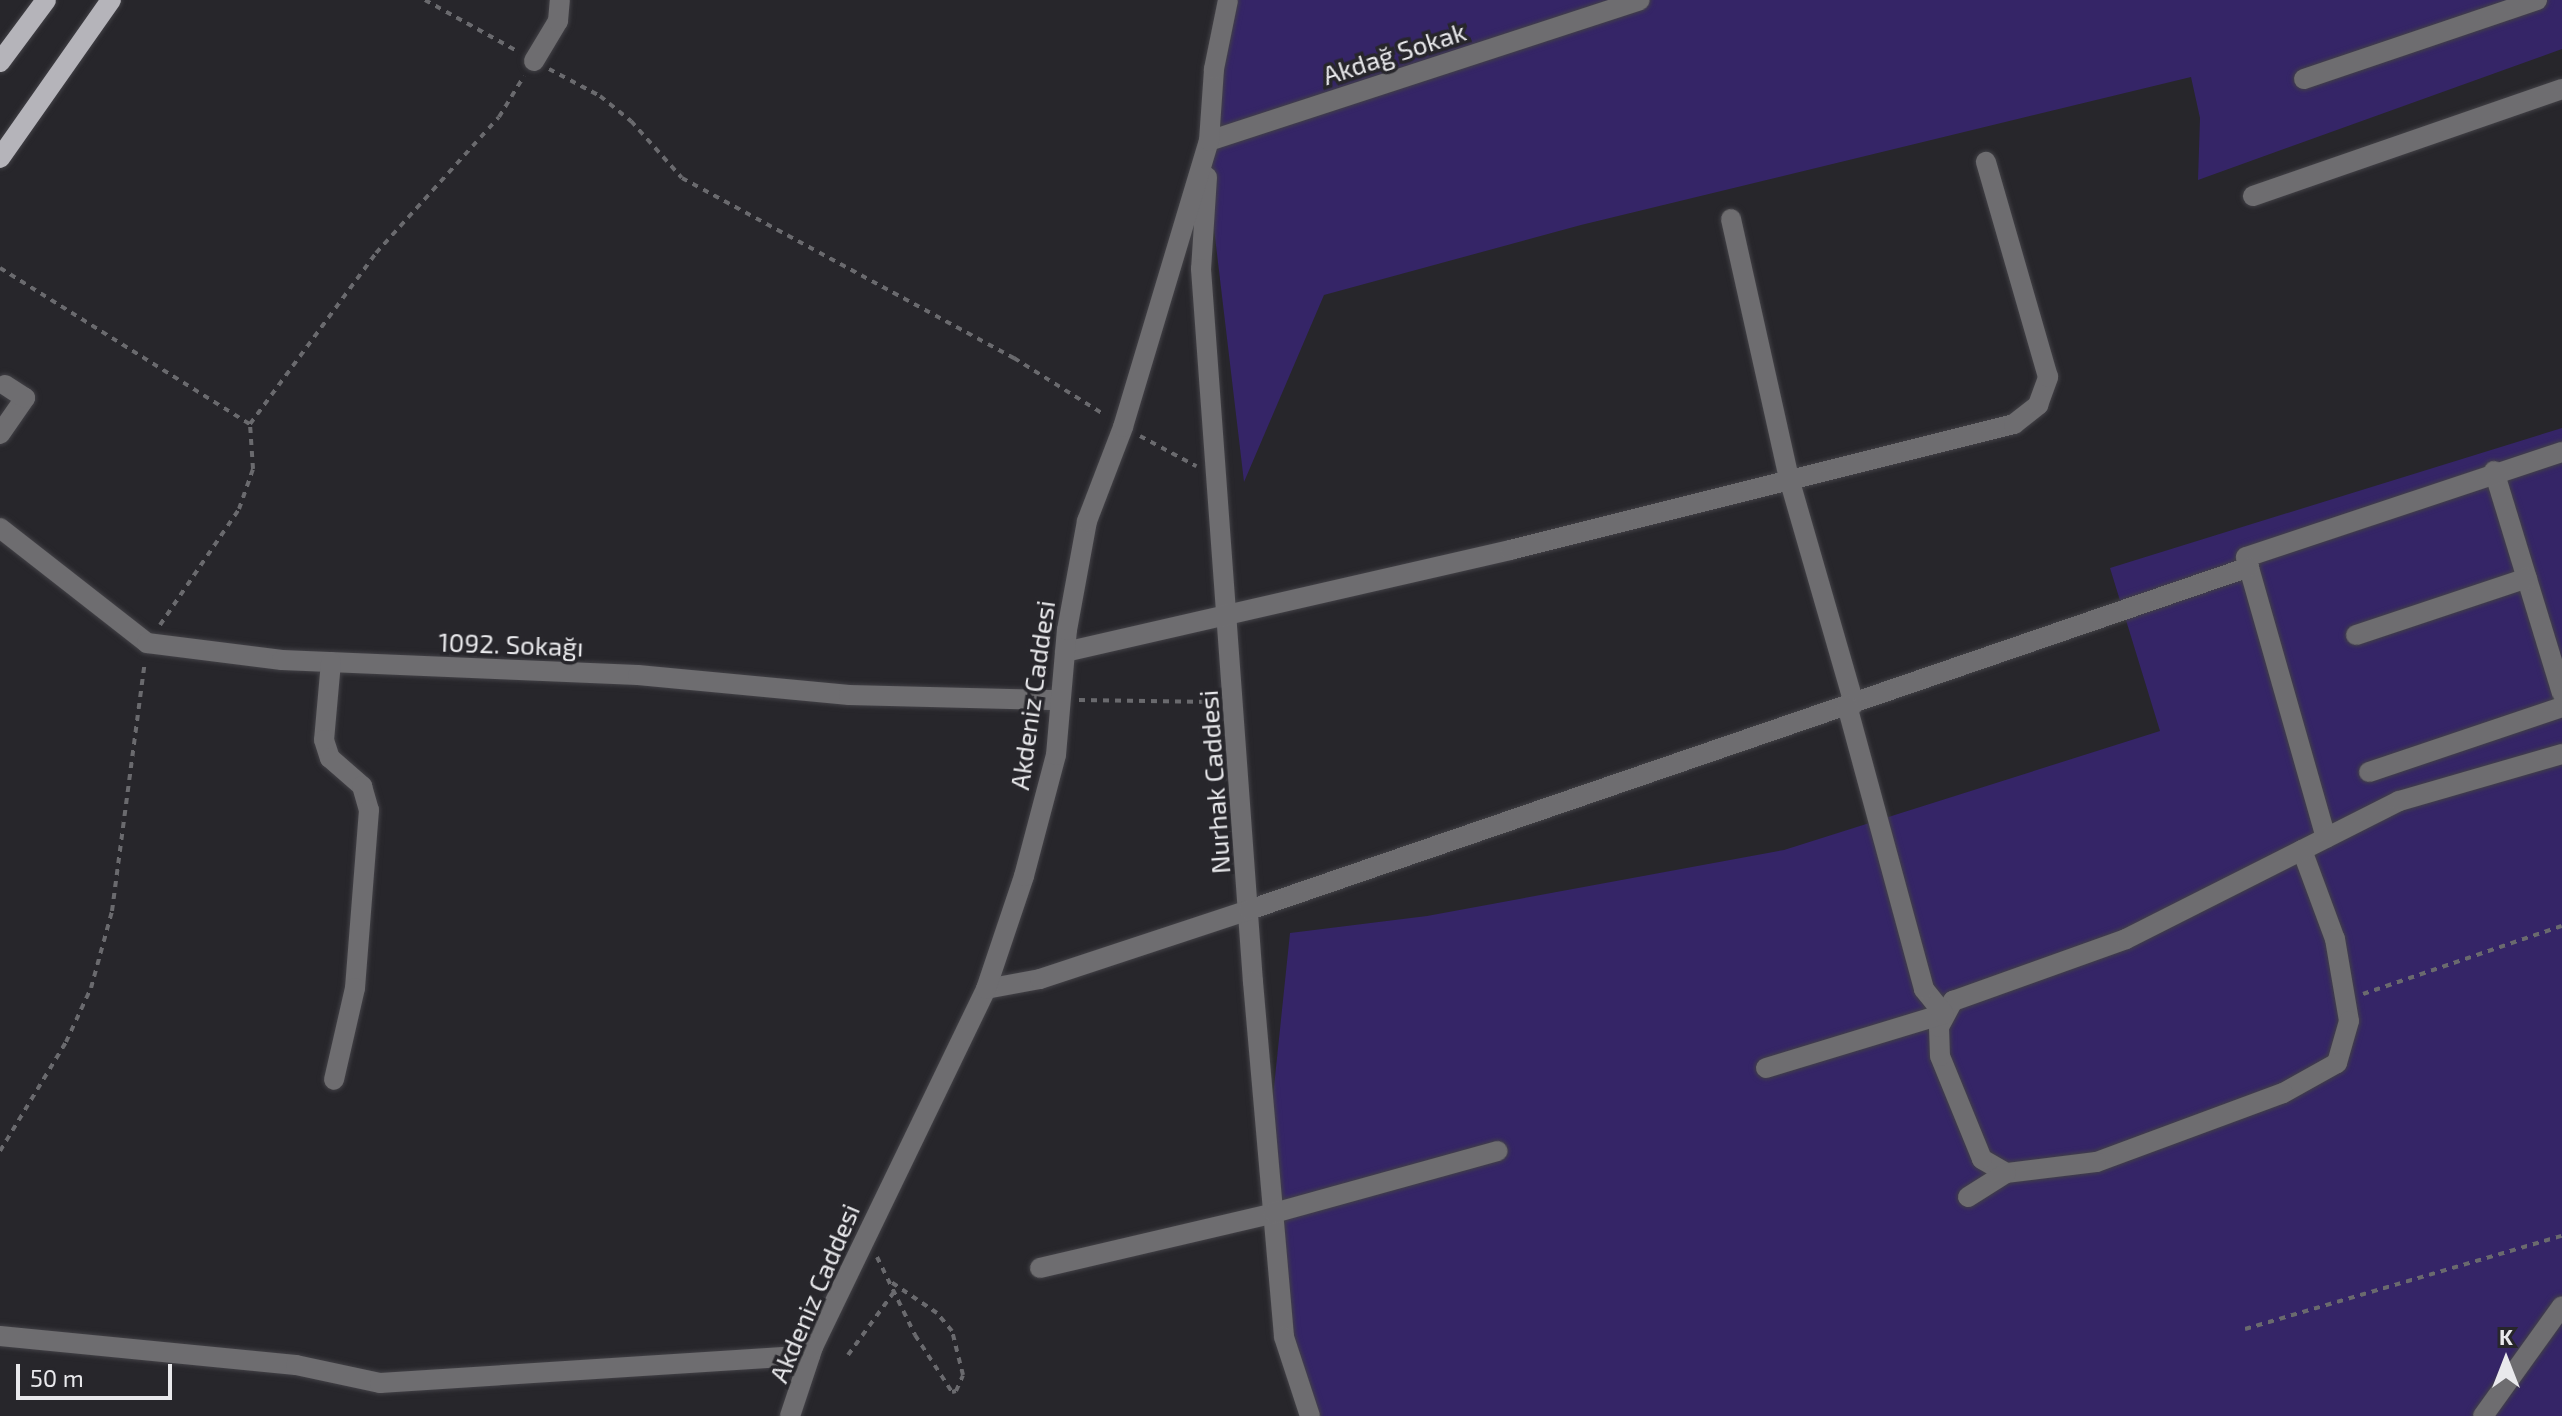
<!DOCTYPE html>
<html>
<head>
<meta charset="utf-8">
<style>
	body { margin:0 }
	#map { position:relative; width:2562px; height:1416px; overflow:hidden; background:#27262b; font-family:"Exo 2",sans-serif }
	div>[style] { position:absolute }
	.green>* { inset:0; background:#352567 }
	.path>* { height:4px; margin-top:-2px; transform-origin:0; background:repeating-linear-gradient(90deg,#6a6a6e 0 6px,transparent 0 12px) }
	.roads { filter:drop-shadow(0 0 2px #424146) drop-shadow(0 0 2px #424146) }
	.minor>* { height:20px; margin:-10px; padding:0 10px; transform-origin:10px; border-radius:10px; background:#6e6d70 }
	.major>* { height:20px; margin:-10px; padding:0 10px; transform-origin:10px; border-radius:10px; background:#b5b4ba }
	span { translate:-50% -50%; white-space:nowrap; text-align:center; line-height:1.15; -webkit-text-stroke:7px #27262b; paint-order:stroke }
	.street-label { font-size:26px; color:#e9e9ec }
	.north { position:absolute; left:2466px; top:1320px; width:80px; height:80px; -webkit-text-stroke:6px #27262b; paint-order:stroke; rotate:0deg; font-size:22px; font-weight:700; line-height:32px; text-align:center; color:#e9e9ec }
	.north::after { content:''; display:block; margin:auto; width:28px; height:36px; background:#e9e9ec; clip-path:polygon(50% 0,100% 100%,50% 72%,0 100%) }
	.scale { position:absolute; left:16px; top:1364px; width:156px; height:36px; box-sizing:border-box; border:4px solid #e9e9ec; border-top:0; padding-left:10px; font-size:24px; line-height:28px; white-space:nowrap; color:#e9e9ec; -webkit-text-stroke:6px #27262b; paint-order:stroke }
</style>
</head>
<body>
<div id="map">
	<div class="green">
		<div style="clip-path:polygon(1226px 0,2562px 0,2562px 49px,2198px 180px,2200px 118px,2191px 77px,1581px 225px,1324px 295px,1244px 482px,1204px 144px)"></div>
		<div style="clip-path:polygon(2562px 428px,2562px 1416px,1307px 1416px,1289px 1335px,1272px 1106px,1290px 933px,1427px 916px,1784px 850px,2160px 731px,2110px 568px)"></div>
	</div>
	<div class="path">
		<div style="left:425px;top:0;width:105px;rotate:29deg"></div>
		<div style="left:549px;top:69px;width:58px;rotate:27.9deg"></div>
		<div style="left:600px;top:96px;width:40px;rotate:39deg"></div>
		<div style="left:631px;top:121px;width:76px;rotate:48.2deg"></div>
		<div style="left:682px;top:178px;width:378px;rotate:28.5deg"></div>
		<div style="left:1014px;top:358px;width:107px;rotate:32.1deg"></div>
		<div style="left:0;top:268px;width:295px;rotate:32deg"></div>
		<div style="left:1140px;top:436px;width:64px;rotate:28.2deg"></div>
		<div style="left:160px;top:625px;width:140px;rotate:-55.7deg"></div>
		<div style="left:239px;top:509px;width:42px;rotate:-70.7deg"></div>
		<div style="left:253px;top:469px;width:45px;rotate:-93.8deg"></div>
		<div style="left:250px;top:424px;width:212px;rotate:-53.6deg"></div>
		<div style="left:376px;top:253px;width:183px;rotate:-47.9deg"></div>
		<div style="left:499px;top:117px;width:48px;rotate:-58.6deg"></div>
		<div style="left:1079px;top:700px;width:135px;rotate:0.8deg"></div>
		<div style="left:2363px;top:994px;width:210px;rotate:-18.9deg"></div>
		<div style="left:0;top:1151px;width:127px;rotate:-58.8deg"></div>
		<div style="left:66px;top:1042px;width:60px;rotate:-65.2deg"></div>
		<div style="left:91px;top:988px;width:80px;rotate:-74.7deg"></div>
		<div style="left:112px;top:911px;width:251px;rotate:-82.5deg"></div>
		<div style="left:877px;top:1257px;width:87px;rotate:64deg"></div>
		<div style="left:915px;top:1335px;width:68px;rotate:57deg"></div>
		<div style="left:952px;top:1392px;width:4px;rotate:-14deg"></div>
		<div style="left:956px;top:1391px;width:17px;rotate:-66deg"></div>
		<div style="left:963px;top:1375px;width:45px;rotate:-104deg"></div>
		<div style="left:952px;top:1331px;width:23px;rotate:-130deg"></div>
		<div style="left:937px;top:1313px;width:59px;rotate:-146deg"></div>
		<div style="left:2245px;top:1329px;width:330px;rotate:-16.4deg"></div>
		<div style="left:848px;top:1355px;width:78px;rotate:-53.9deg"></div>
	</div>
	<div class="roads">
		<div class="minor">
			<div style="left:534px;top:61px;width:47px;rotate:-59deg"></div>
			<div style="left:558px;top:21px;width:21px;rotate:-85deg"></div>
			<div style="left:2304px;top:79px;width:246px;rotate:-18.7deg"></div>
			<div style="left:1209px;top:141px;width:453px;rotate:-18.1deg"></div>
			<div style="left:1207px;top:177px;width:92px;rotate:93.7deg"></div>
			<div style="left:1201px;top:269px;width:715px;rotate:85.83deg"></div>
			<div style="left:1253px;top:982px;width:356px;rotate:85deg"></div>
			<div style="left:1284px;top:1337px;width:83px;rotate:71.8deg"></div>
			<div style="left:2253px;top:196px;width:327px;rotate:-19.1deg"></div>
			<div style="left:1731px;top:219px;width:270px;rotate:77.4deg"></div>
			<div style="left:1790px;top:482px;width:231px;rotate:73.9deg"></div>
			<div style="left:0;top:434px;width:44px;rotate:-55.2deg"></div>
			<div style="left:25px;top:398px;width:24px;rotate:-147deg"></div>
			<div style="left:2494px;top:471px;width:232px;rotate:73deg"></div>
			<div style="left:0;top:528px;width:187px;rotate:38deg"></div>
			<div style="left:147px;top:643px;width:136px;rotate:7.2deg"></div>
			<div style="left:282px;top:660px;width:356px;rotate:2.4deg"></div>
			<div style="left:638px;top:675px;width:212px;rotate:5.4deg"></div>
			<div style="left:849px;top:695px;width:211px;rotate:1.4deg"></div>
			<div style="left:2356px;top:635px;width:180px;rotate:-18.4deg"></div>
			<div style="left:1065px;top:652px;width:457px;rotate:-12.9deg"></div>
			<div style="left:1510px;top:550px;width:520px;rotate:-14.04deg"></div>
			<div style="left:2014px;top:424px;width:31px;rotate:-38deg"></div>
			<div style="left:2038px;top:405px;width:30px;rotate:-70deg"></div>
			<div style="left:2048px;top:377px;width:224px;rotate:-106.1deg"></div>
			<div style="left:331px;top:662px;width:78px;rotate:95.1deg"></div>
			<div style="left:324px;top:740px;width:19px;rotate:72deg"></div>
			<div style="left:330px;top:758px;width:43px;rotate:41.2deg"></div>
			<div style="left:362px;top:786px;width:25px;rotate:74deg"></div>
			<div style="left:369px;top:810px;width:179px;rotate:94.5deg"></div>
			<div style="left:355px;top:988px;width:94px;rotate:102.9deg"></div>
			<div style="left:2369px;top:772px;width:204px;rotate:-18.6deg"></div>
			<div style="left:2326px;top:838px;width:292px;rotate:-105.9deg"></div>
			<div style="left:2246px;top:557px;width:333px;rotate:-18.4deg"></div>
			<div style="left:2302px;top:850px;width:95px;rotate:69.7deg"></div>
			<div style="left:2335px;top:939px;width:83px;rotate:80.3deg"></div>
			<div style="left:2349px;top:1021px;width:44px;rotate:105.9deg"></div>
			<div style="left:2337px;top:1063px;width:62px;rotate:150.9deg"></div>
			<div style="left:2283px;top:1093px;width:199px;rotate:159.7deg"></div>
			<div style="left:2096px;top:1162px;width:91px;rotate:173deg"></div>
			<div style="left:2006px;top:1173px;width:28px;rotate:-150deg"></div>
			<div style="left:1982px;top:1159px;width:111px;rotate:-112.2deg"></div>
			<div style="left:1940px;top:1056px;width:29px;rotate:-92deg"></div>
			<div style="left:1939px;top:1027px;width:30px;rotate:-62deg"></div>
			<div style="left:1953px;top:1001px;width:184px;rotate:-19.7deg"></div>
			<div style="left:2126px;top:939px;width:306px;rotate:-26.8deg"></div>
			<div style="left:2399px;top:801px;width:170px;rotate:-16.1deg"></div>
			<div style="left:986px;top:989px;width:55px;rotate:-10.5deg"></div>
			<div style="left:1040px;top:979px;width:220px;rotate:-18.3deg"></div>
			<div style="left:1249px;top:910px;width:1057px;rotate:-18.93deg"></div>
			<div style="left:1766px;top:1068px;width:186px;rotate:-16.9deg"></div>
			<div style="left:1944px;top:1014px;width:32px;rotate:-129deg"></div>
			<div style="left:1924px;top:989px;width:293px;rotate:-105.2deg"></div>
			<div style="left:1968px;top:1197px;width:45px;rotate:-32.3deg"></div>
			<div style="left:1040px;top:1268px;width:240px;rotate:-13.2deg"></div>
			<div style="left:1274px;top:1213px;width:232px;rotate:-15.5deg"></div>
			<div style="left:0;top:1336px;width:297px;rotate:5.6deg"></div>
			<div style="left:296px;top:1365px;width:86px;rotate:12.1deg"></div>
			<div style="left:380px;top:1383px;width:431px;rotate:-3.7deg"></div>
			<div style="left:790px;top:1416px;width:73px;rotate:-71.6deg"></div>
			<div style="left:813px;top:1347px;width:398px;rotate:-64.2deg"></div>
			<div style="left:986px;top:989px;width:119px;rotate:-71.4deg"></div>
			<div style="left:1024px;top:876px;width:125px;rotate:-75.2deg"></div>
			<div style="left:1056px;top:755px;width:125px;rotate:-85deg"></div>
			<div style="left:1067px;top:630px;width:111px;rotate:-79.6deg"></div>
			<div style="left:1087px;top:521px;width:101px;rotate:-69deg"></div>
			<div style="left:1123px;top:427px;width:299px;rotate:-73.3deg"></div>
			<div style="left:1209px;top:141px;width:72px;rotate:-86deg"></div>
			<div style="left:1214px;top:69px;width:70px;rotate:-78.5deg"></div>
			<div style="left:2483px;top:1416px;width:135px;rotate:-54.3deg"></div>
		</div>
		<div class="major">
			<div style="left:0;top:62px;width:77px;rotate:-53.4deg"></div>
			<div style="left:0;top:158px;width:193px;rotate:-54.9deg"></div>
		</div>
	</div>
	<div class="street-label">
		<span style="left:1394px;top:53px;rotate:-18deg">Akdağ Sokak</span>
		<span style="left:511px;top:644px;rotate:2deg">1092. Sokağı</span>
		<span style="left:1032px;top:695px;rotate:-82deg">Akdeniz Caddesi</span>
		<span style="left:1214px;top:782px;rotate:-94deg">Nurhak Caddesi</span>
		<span style="left:814px;top:1293px;rotate:-67deg">Akdeniz Caddesi</span>
	</div>
	<div class="north">K</div>
	<div class="scale">50 m</div>
</div>
</body>
</html>
